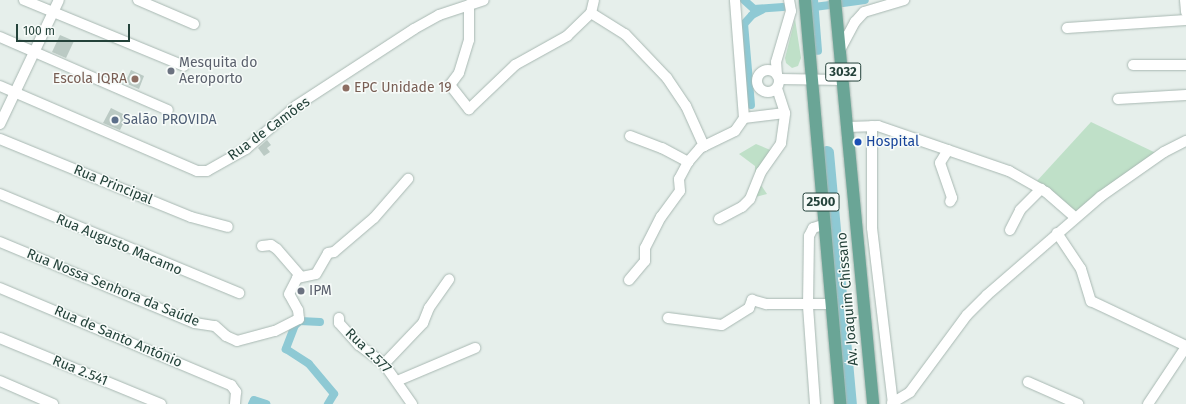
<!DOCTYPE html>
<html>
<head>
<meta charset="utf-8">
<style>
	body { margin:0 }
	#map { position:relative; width:1186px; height:404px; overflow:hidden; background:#e6efeb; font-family:"Fira Sans",sans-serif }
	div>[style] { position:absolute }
	.green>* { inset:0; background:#bfe0c8 }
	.canal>* { height:8px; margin:-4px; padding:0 4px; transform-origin:4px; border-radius:4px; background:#8ec9d4 }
	.river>* { height:14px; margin:-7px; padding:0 7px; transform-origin:7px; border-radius:7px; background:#8ec9d4 }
	.building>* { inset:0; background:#bbcac4 }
	.roads { filter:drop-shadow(0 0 1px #a8b8b2) drop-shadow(0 0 1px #a8b8b2) }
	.minor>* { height:10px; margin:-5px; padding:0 5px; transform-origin:5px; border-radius:5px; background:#fff }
	.minor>.ring { margin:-5px; padding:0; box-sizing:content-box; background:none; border:10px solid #fff; border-radius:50% }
	.major>* { height:12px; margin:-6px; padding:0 6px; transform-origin:6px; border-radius:6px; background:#6aa596 }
	.dots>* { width:11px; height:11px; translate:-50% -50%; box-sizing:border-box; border:2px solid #f7fbf9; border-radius:50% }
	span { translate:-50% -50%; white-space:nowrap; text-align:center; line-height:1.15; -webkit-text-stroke:3px #f7fbf9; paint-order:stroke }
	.shield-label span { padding:1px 3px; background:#f7fbf9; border:1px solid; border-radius:3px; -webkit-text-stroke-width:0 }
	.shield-label { font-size:13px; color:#24423a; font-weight:700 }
	.worship-label { font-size:14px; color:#5b616d }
	.left { translate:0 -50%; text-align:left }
	.education-label { font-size:14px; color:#785e54 }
	.right { translate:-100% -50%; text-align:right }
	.service-label { font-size:14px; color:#4e5e75 }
	.street-label { font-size:14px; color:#24423a }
	.transit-label { font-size:14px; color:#164399 }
	.scale { position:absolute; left:16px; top:24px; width:114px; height:18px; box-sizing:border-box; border:2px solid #24423a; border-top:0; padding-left:5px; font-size:12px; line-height:14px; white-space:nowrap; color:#24423a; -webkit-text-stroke:3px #f7fbf9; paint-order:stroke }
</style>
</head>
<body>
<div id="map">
	<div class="green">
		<div style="clip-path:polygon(795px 19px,801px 58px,798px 66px,792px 68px,786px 63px,785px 58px)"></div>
		<div style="clip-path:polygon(1091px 122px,1156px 153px,1069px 216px,1036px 182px)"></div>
		<div style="clip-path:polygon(756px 144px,775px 152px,759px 182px,767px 194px,748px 199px,755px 181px,755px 166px,739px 154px)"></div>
	</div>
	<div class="canal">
		<div style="left:744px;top:0;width:13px;rotate:42deg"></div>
		<div style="left:754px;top:9px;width:29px;rotate:-4deg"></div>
		<div style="left:814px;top:0;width:51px;rotate:85.5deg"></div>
		<div style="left:843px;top:3px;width:22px;rotate:-8deg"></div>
		<div style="left:814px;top:7px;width:16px;rotate:-7deg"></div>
		<div style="left:751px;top:105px;width:81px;rotate:-94.9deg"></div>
		<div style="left:744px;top:24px;width:12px;rotate:-48deg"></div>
		<div style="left:752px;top:15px;width:11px;rotate:-27deg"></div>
		<div style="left:320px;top:322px;width:20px;rotate:-177deg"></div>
		<div style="left:300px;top:321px;width:6px;rotate:141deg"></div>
		<div style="left:295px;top:325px;width:26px;rotate:111deg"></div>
		<div style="left:286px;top:349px;width:27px;rotate:33deg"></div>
		<div style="left:309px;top:364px;width:39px;rotate:50deg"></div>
		<div style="left:334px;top:394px;width:12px;rotate:121deg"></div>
		<div style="left:252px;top:404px;width:4px;rotate:-63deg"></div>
		<div style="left:254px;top:400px;width:13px;rotate:18deg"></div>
	</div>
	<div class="river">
		<div style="left:827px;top:153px;width:252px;rotate:84.8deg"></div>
	</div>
	<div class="building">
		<div style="clip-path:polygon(60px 35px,74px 41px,66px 58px,52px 52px)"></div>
		<div style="clip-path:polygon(131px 70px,144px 76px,139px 89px,125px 83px)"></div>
		<div style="clip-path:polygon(111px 108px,127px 116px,120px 130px,103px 123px)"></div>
		<div style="clip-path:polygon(267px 140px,271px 145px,267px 148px,270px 152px,264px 156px,258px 148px)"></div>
	</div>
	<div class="roads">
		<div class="minor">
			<div style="left:24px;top:0;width:173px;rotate:22.4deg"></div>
			<div style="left:138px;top:0;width:61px;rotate:23.2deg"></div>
			<div style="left:1185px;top:0;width:12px;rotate:85deg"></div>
			<div style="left:469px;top:5px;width:35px;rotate:90deg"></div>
			<div style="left:469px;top:40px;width:34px;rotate:107deg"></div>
			<div style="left:459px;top:73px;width:15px;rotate:127deg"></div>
			<div style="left:450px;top:85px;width:31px;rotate:52deg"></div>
			<div style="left:469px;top:109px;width:64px;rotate:-43.7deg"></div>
			<div style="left:515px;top:65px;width:60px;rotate:-29.1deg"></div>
			<div style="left:567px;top:36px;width:33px;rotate:-44deg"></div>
			<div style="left:591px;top:13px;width:13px;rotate:-77deg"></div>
			<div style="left:591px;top:13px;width:40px;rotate:32deg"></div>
			<div style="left:625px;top:34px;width:61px;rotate:46.3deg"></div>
			<div style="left:667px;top:78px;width:34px;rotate:56deg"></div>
			<div style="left:686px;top:106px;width:44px;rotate:65.8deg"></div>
			<div style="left:1067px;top:28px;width:119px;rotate:-3.8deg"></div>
			<div style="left:0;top:37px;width:183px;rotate:23.5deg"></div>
			<div style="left:840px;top:50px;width:32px;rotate:-62deg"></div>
			<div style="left:855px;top:22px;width:13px;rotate:-48deg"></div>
			<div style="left:864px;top:12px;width:42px;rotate:-16.7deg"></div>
			<div style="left:1133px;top:65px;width:53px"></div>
			<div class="ring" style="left:757px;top:70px;width:12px;height:12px"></div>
			<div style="left:777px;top:75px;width:13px;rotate:-94deg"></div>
			<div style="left:776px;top:62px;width:53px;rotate:-73.6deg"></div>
			<div style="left:791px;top:11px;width:11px;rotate:-100deg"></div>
			<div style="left:779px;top:79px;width:65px;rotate:0.9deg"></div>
			<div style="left:0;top:86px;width:215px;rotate:23.3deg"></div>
			<div style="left:197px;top:171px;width:10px"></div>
			<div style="left:207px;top:171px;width:45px;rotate:-29.4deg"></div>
			<div style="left:246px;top:149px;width:66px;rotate:-40.7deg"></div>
			<div style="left:296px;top:106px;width:141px;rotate:-33.1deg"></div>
			<div style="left:414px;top:29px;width:29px;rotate:-29deg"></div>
			<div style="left:439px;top:15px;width:47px;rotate:-18.4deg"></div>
			<div style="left:1118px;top:99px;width:68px;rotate:-3.4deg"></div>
			<div style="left:744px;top:118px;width:41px;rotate:-7deg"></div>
			<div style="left:785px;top:113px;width:26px;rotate:-108deg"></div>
			<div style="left:0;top:124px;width:137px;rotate:-64.6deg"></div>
			<div style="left:872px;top:126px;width:102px;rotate:90deg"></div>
			<div style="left:872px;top:228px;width:177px;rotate:83.2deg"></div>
			<div style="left:847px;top:127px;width:31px;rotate:-2deg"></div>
			<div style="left:878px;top:126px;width:139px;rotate:19deg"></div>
			<div style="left:1009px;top:171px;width:43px;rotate:29.6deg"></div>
			<div style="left:1046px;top:192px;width:38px;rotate:41deg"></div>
			<div style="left:630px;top:136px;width:34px;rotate:21deg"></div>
			<div style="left:662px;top:148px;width:30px;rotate:28deg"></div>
			<div style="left:0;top:139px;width:206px;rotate:22.2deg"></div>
			<div style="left:191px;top:217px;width:38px;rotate:15deg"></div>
			<div style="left:948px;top:150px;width:15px;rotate:122deg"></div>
			<div style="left:940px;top:163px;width:37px;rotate:71deg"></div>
			<div style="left:952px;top:198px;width:4px;rotate:117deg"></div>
			<div style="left:0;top:194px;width:259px;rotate:22.5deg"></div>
			<div style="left:719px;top:219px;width:26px;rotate:-28deg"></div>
			<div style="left:742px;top:207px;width:11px;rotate:-45deg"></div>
			<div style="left:750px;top:199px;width:29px;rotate:-68deg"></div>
			<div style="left:761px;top:172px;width:35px;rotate:-55deg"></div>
			<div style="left:781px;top:143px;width:30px;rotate:-82deg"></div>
			<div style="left:1010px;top:230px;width:22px;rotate:-63deg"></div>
			<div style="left:1020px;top:210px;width:30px;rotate:-45deg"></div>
			<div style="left:1057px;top:233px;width:43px;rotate:56.3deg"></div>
			<div style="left:1081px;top:269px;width:34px;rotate:73deg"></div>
			<div style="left:1091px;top:301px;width:105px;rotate:25.3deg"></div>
			<div style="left:0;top:242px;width:211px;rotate:22.6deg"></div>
			<div style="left:195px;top:323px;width:20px;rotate:9deg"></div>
			<div style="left:215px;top:326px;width:15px;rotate:42deg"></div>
			<div style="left:226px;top:336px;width:12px;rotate:24deg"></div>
			<div style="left:237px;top:341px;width:39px;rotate:-15deg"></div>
			<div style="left:275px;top:331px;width:27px;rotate:-27deg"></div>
			<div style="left:299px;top:319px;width:9px;rotate:-96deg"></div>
			<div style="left:298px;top:310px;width:18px;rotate:-119deg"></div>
			<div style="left:289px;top:294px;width:18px;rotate:-63deg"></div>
			<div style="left:297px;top:278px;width:19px;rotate:-12deg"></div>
			<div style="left:316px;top:274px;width:24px;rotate:-60deg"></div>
			<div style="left:328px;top:253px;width:6px;rotate:-9deg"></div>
			<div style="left:334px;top:252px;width:52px;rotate:-40.4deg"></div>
			<div style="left:374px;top:218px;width:52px;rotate:-48.9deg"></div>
			<div style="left:262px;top:246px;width:9px;rotate:-6deg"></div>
			<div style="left:271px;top:245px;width:7px;rotate:34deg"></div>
			<div style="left:277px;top:249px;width:35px;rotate:49deg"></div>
			<div style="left:629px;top:280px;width:25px;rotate:-50deg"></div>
			<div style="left:645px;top:261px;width:13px;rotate:-90deg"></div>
			<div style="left:645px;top:248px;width:35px;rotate:-63deg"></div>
			<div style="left:661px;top:217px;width:32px;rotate:-54deg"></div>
			<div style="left:680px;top:191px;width:12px;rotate:-95deg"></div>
			<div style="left:679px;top:179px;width:19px;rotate:-62deg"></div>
			<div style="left:688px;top:162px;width:18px;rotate:-49deg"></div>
			<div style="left:700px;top:148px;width:39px;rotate:-26deg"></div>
			<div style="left:735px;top:131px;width:16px;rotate:-55deg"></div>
			<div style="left:744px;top:118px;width:118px;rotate:-94.4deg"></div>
			<div style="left:0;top:288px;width:251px;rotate:22.8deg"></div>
			<div style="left:231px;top:385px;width:9px;rotate:54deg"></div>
			<div style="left:236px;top:392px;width:12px;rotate:95deg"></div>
			<div style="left:339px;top:318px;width:5px;rotate:90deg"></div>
			<div style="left:339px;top:323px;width:30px;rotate:48deg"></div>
			<div style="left:359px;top:345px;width:31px;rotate:37deg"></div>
			<div style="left:384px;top:364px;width:49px;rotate:55deg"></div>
			<div style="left:668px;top:318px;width:54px;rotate:7.4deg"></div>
			<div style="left:722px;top:325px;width:32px;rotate:-32deg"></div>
			<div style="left:749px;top:308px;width:9px;rotate:-69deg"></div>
			<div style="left:752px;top:300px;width:15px;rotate:16deg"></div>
			<div style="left:766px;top:304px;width:65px"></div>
			<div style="left:0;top:338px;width:174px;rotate:22.3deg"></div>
			<div style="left:384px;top:364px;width:57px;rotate:-46.4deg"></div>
			<div style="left:423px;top:323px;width:16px;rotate:-68deg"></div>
			<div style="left:429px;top:308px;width:35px;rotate:-55deg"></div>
			<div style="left:0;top:381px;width:58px;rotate:23.5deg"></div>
			<div style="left:397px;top:381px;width:85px;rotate:-22.9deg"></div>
			<div style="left:1028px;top:382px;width:55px;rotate:23.7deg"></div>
			<div style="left:892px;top:403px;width:21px;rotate:-31deg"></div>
			<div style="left:910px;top:392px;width:96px;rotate:-53.5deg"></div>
			<div style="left:967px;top:315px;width:28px;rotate:-45deg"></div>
			<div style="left:987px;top:295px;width:150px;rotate:-40.9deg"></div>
			<div style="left:1100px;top:197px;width:78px;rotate:-35.1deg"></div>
			<div style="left:1164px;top:152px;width:25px;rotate:-27deg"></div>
			<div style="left:815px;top:404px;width:98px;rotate:-94.1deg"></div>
			<div style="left:808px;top:306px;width:70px;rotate:-89.2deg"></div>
			<div style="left:809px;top:236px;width:9px;rotate:-63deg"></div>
			<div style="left:813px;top:228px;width:10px;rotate:-17deg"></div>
			<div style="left:1148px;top:404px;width:69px;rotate:-56.3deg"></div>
		</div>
		<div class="major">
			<div style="left:805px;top:0;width:406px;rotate:85deg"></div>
			<div style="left:835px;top:0;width:406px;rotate:84.6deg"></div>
		</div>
	</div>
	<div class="dots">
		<div style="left:171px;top:71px;background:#6b7280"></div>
		<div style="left:135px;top:79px;background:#8d6e63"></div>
		<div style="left:346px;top:88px;background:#8d6e63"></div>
		<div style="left:115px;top:120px;background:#5c6f8a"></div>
		<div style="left:858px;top:142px;background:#1a4fb4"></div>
		<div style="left:301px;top:291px;background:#6b7280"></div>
	</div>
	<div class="shield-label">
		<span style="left:843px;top:72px">3032</span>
		<span style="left:821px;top:202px">2500</span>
	</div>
	<div class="worship-label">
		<span class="left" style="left:179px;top:71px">Mesquita do<br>Aeroporto</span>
		<span class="left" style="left:309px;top:291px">IPM</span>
	</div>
	<div class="education-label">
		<span class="right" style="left:127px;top:79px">Escola IQRA</span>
		<span class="left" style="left:354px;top:88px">EPC Unidade 19</span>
	</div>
	<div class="service-label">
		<span class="left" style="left:123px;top:120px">Salão PROVIDA</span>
	</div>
	<div class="street-label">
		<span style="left:269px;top:129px;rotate:-36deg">Rua de Camões</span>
		<span style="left:113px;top:185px;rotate:22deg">Rua Principal</span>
		<span style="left:119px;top:245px;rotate:23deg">Rua Augusto Macamo</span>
		<span style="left:113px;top:288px;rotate:22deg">Rua Nossa Senhora da Saúde</span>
		<span style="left:848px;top:299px;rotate:-95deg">Av. Joaquim Chissano</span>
		<span style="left:118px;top:337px;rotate:23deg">Rua de Santo António</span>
		<span style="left:368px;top:351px;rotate:44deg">Rua 2.577</span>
		<span style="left:80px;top:371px;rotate:22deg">Rua 2.541</span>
	</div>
	<div class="transit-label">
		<span class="left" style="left:866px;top:142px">Hospital</span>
	</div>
	<div class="scale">100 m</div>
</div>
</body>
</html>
